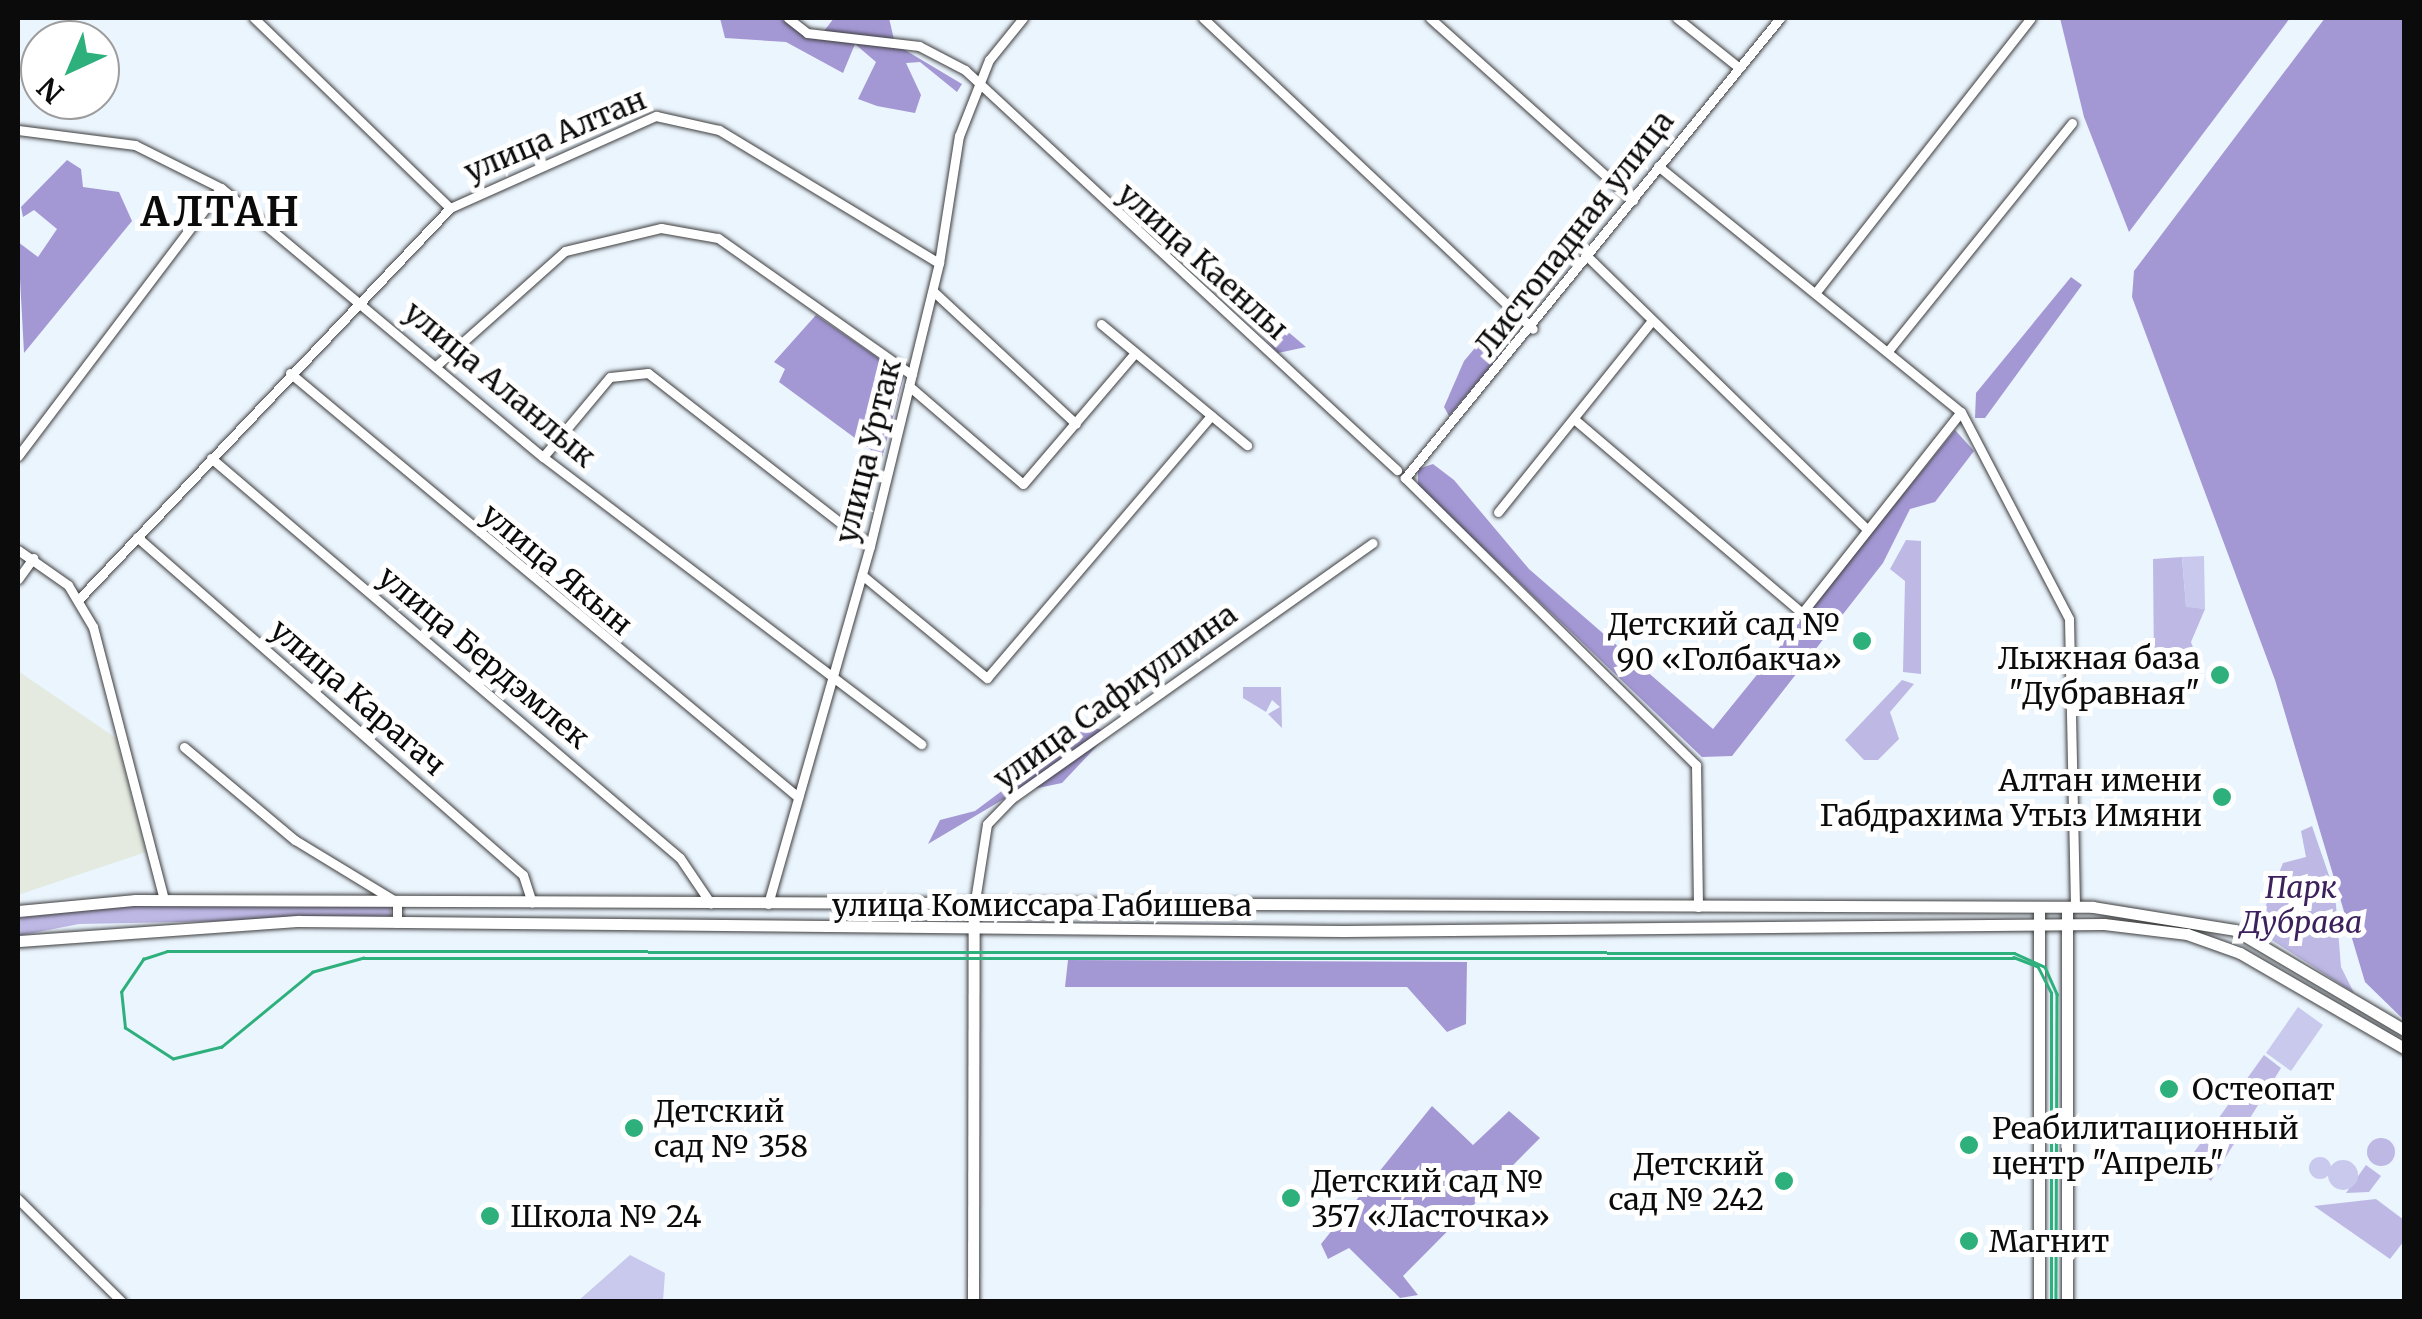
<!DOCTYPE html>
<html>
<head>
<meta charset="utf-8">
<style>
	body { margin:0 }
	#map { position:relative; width:2422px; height:1319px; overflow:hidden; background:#ebf5fe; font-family:Merriweather,serif }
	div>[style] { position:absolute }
	.industrial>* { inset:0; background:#e4eae0 }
	.green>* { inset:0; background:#beb8e5 }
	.round { border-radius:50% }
	.forest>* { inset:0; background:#a498d4 }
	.pitch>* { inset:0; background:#c9c9ed }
	.roads { filter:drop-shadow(0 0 2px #3e3e3e) drop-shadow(0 0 2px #3e3e3e) }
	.minor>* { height:9px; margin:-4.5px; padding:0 4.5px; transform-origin:4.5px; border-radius:4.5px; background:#fff }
	.tertiary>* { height:11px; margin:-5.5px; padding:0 5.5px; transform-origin:5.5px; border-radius:5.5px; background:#fff }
	.tram>* { height:2.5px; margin:-1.25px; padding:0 1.25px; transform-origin:1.25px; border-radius:1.25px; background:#2eb07d }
	.dots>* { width:28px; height:28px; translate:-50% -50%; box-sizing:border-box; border:5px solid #fff; border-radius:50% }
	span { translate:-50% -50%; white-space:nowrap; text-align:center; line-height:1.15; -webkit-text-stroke:10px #fff; paint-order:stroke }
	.street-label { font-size:30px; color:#0b0b0b }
	.poi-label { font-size:30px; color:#0b0b0b }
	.right { translate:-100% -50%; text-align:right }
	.left { translate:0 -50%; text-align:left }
	.park-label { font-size:30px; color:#3c215d; font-style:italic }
	.district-label { font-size:40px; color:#0b0b0b; font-weight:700; letter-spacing:2.5px }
	.frame { position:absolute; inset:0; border:20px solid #0b0b0b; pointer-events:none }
	.north { position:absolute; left:20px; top:20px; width:100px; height:100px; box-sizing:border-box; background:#fff; border:2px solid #9d9d9d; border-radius:50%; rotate:224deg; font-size:28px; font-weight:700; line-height:40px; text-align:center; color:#0b0b0b }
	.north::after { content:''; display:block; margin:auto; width:35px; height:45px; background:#2eb07d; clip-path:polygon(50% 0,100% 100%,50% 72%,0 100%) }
</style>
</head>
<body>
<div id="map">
	<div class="industrial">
		<div style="clip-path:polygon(18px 671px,116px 738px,146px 852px,18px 895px)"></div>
	</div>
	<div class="green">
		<div style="clip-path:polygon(1906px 540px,1921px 541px,1921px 674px,1903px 672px,1905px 581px,1890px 569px)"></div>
		<div style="clip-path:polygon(2182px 557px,2186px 606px,2205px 609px,2191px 642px,2202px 672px,2154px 670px,2153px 559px)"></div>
		<div style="clip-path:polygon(1902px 680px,1914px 684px,1890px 712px,1899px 739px,1878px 760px,1864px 760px,1845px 740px)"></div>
		<div style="clip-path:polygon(1243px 687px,1281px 687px,1282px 728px,1268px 714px,1280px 707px,1272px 700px,1266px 712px,1243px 698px)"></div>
		<div style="clip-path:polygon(2312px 826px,2335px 893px,2341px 967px,2354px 993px,2256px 930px,2283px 863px,2306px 857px,2301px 831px)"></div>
		<div style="clip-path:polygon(146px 903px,390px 906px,391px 918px,79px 924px,18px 936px,18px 918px)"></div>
		<div style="clip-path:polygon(2264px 1055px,2281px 1068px,2211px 1181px,2187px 1162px)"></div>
		<div class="round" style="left:2367px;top:1138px;width:28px;height:28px"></div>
		<div style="clip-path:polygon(2366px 1165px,2381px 1176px,2369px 1192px,2346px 1193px)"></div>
		<div style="clip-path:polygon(2376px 1199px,2404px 1220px,2404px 1241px,2390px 1259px,2314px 1206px)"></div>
	</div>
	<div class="forest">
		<div style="clip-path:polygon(720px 18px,779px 18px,818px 39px,834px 18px,889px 18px,895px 44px,962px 84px,957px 92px,920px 62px,906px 63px,921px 95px,915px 113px,877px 106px,858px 99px,876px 62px,855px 44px,843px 73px,786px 42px,725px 38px)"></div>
		<div style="clip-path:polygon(2060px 18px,2290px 18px,2129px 232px,2084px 117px)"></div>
		<div style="clip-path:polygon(2325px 18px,2404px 18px,2404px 1020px,2365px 982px,2275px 680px,2132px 297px,2134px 271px)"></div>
		<div style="clip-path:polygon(67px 160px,81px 169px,83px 187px,119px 192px,132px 221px,24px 353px,18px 242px,38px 257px,57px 229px,34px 210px,23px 217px,21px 207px)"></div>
		<div style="clip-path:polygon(2071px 277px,2082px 285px,1985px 418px,1975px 418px,1976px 393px)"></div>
		<div style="clip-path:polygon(1267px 309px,1273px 319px,1306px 347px,1278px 353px,1240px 311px)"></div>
		<div style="clip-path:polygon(816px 315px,904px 376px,882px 458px,779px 382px,785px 369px,774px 362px)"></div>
		<div style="clip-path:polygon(1485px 336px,1502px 353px,1449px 416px,1444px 407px,1464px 361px)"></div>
		<div style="clip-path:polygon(1955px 430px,1974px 451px,1935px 502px,1910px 509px,1883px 563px,1732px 756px,1702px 757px,1418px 486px,1418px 469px,1433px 464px,1454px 480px,1529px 569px,1713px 729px)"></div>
		<div style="clip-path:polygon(1088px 726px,1110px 732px,1062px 783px,1014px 793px,928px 844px,940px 820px,975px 811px)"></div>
		<div style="clip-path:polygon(1068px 960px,1467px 962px,1466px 1024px,1447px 1032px,1407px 987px,1065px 987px)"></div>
		<div style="clip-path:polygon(1432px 1106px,1473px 1145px,1509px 1111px,1540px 1138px,1403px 1276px,1418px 1295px,1400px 1298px,1349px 1248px,1328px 1259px,1321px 1244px)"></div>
	</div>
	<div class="pitch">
		<div style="clip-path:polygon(2204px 556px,2205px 609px,2186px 607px,2182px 557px)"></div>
		<div style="clip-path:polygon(2298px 1007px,2323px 1025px,2291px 1071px,2266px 1053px)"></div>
		<div class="round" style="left:2309px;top:1157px;width:22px;height:22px"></div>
		<div class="round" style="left:2328px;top:1160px;width:30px;height:30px"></div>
		<div style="clip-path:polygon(630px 1255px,665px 1273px,663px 1301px,578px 1301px)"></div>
	</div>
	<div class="roads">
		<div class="minor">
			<div style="left:254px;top:18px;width:273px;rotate:44.1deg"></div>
			<div style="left:788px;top:18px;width:24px;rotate:38deg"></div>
			<div style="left:807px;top:33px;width:113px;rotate:6.6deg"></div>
			<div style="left:919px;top:46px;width:52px;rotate:27.6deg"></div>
			<div style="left:965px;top:70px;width:589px;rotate:42.8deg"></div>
			<div style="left:1203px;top:18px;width:453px;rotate:43.3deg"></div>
			<div style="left:1430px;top:18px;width:273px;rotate:41.9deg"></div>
			<div style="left:1677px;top:18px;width:77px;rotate:38.7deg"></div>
			<div style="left:18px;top:130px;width:118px;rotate:7.3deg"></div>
			<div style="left:135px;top:145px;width:96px;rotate:26.6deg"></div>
			<div style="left:221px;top:188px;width:420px;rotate:39.9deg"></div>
			<div style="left:543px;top:457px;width:475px;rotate:37.2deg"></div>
			<div style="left:1658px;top:166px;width:390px;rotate:39.1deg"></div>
			<div style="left:1961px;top:412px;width:233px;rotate:62.4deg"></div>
			<div style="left:2069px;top:619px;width:288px;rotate:88.8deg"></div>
			<div style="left:1589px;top:258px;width:388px;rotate:44.3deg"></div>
			<div style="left:933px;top:291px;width:195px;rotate:42.9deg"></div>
			<div style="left:1816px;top:292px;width:348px;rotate:-51.9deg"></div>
			<div style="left:1101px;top:324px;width:190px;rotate:39.7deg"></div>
			<div style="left:1888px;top:351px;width:293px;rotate:-51.1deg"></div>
			<div style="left:437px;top:365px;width:171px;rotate:-41.7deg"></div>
			<div style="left:565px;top:251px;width:99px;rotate:-13.5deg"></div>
			<div style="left:661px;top:228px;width:58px;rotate:10deg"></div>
			<div style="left:718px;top:238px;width:237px;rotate:35.2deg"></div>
			<div style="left:290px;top:373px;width:662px;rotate:39.85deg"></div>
			<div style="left:909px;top:386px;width:150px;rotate:40.7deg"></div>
			<div style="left:1023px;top:484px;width:172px;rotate:-49.5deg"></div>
			<div style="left:1574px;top:419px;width:299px;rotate:40.4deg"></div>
			<div style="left:1802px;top:613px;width:256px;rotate:-51.7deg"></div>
			<div style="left:18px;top:456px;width:336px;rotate:-52.9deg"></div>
			<div style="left:543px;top:457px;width:104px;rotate:-50.1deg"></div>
			<div style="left:610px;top:377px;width:38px;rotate:-6deg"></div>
			<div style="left:648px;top:373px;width:281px;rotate:37.9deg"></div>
			<div style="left:211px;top:458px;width:616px;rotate:40.46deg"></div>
			<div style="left:680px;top:858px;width:55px;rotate:56deg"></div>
			<div style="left:1498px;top:512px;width:244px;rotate:-51.2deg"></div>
			<div style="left:137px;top:537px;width:513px;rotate:41.21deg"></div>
			<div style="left:523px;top:875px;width:29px;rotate:72deg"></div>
			<div style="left:18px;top:550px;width:61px;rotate:35deg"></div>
			<div style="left:68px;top:585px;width:49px;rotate:59.2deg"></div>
			<div style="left:93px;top:627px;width:282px;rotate:75.4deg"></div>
			<div style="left:862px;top:575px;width:162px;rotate:39.5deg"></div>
			<div style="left:987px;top:678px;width:345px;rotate:-49.5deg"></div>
			<div style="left:18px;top:579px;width:26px;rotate:-54deg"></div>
			<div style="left:79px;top:599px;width:539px;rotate:-46.5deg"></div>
			<div style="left:450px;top:208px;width:226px;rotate:-24.1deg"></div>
			<div style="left:656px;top:116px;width:65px;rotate:12.5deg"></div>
			<div style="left:719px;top:130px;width:257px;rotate:31.2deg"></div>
			<div style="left:184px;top:747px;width:145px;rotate:40deg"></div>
			<div style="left:295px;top:840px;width:119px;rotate:31.3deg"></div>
			<div style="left:397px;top:902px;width:21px;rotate:90deg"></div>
			<div style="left:768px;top:904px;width:372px;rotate:-74.1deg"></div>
			<div style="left:870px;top:546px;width:291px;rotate:-76.3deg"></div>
			<div style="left:939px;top:263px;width:129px;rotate:-81.1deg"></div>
			<div style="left:959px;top:136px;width:82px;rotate:-68.5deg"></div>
			<div style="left:989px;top:60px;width:54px;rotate:-51deg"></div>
			<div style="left:974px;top:907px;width:84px;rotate:-81.1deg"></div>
			<div style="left:987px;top:824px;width:35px;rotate:-46deg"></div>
			<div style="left:1011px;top:799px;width:443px;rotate:-35.3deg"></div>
			<div style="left:1698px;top:907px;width:142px;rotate:-90.8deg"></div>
			<div style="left:1696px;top:765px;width:409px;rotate:-135.4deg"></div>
			<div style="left:1405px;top:478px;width:593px;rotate:-50.81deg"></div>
			<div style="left:18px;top:1199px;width:146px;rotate:44.7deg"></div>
		</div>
		<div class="tertiary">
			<div style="left:18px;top:911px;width:118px;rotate:-5.4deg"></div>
			<div style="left:135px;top:900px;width:1958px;rotate:0.2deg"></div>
			<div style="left:2093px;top:907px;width:144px;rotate:9.2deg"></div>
			<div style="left:2235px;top:930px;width:196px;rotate:30.6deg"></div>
			<div style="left:18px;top:941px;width:281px;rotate:-4.1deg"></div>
			<div style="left:298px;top:921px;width:1046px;rotate:0.55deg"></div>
			<div style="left:1344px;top:931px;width:760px;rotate:-0.53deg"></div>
			<div style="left:2104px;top:924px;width:84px;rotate:6.9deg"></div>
			<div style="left:2187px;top:934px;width:56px;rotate:19.7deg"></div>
			<div style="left:2240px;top:953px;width:190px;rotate:30.1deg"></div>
			<div style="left:973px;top:1302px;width:395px;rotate:-89.9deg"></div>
			<div style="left:2039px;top:1302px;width:394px;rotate:-90deg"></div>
			<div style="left:2067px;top:1302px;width:395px;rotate:-90deg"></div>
		</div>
	</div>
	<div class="tram">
		<div style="left:2051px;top:1302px;width:309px;rotate:-90deg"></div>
		<div style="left:2051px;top:993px;width:29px;rotate:-117deg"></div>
		<div style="left:2038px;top:967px;width:26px;rotate:-159deg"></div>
		<div style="left:2014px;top:958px;width:1650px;rotate:180deg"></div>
		<div style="left:364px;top:958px;width:53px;rotate:164.6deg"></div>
		<div style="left:313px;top:972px;width:118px;rotate:140.5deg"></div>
		<div style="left:222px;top:1047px;width:50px;rotate:166.2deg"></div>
		<div style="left:173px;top:1059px;width:57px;rotate:-147.1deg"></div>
		<div style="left:125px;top:1028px;width:36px;rotate:-96deg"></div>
		<div style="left:121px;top:992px;width:40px;rotate:-56deg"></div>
		<div style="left:143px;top:959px;width:25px;rotate:-18deg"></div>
		<div style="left:167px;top:951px;width:1847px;rotate:0.06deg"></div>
		<div style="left:2014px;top:953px;width:34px;rotate:24deg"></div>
		<div style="left:2045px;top:967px;width:30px;rotate:66deg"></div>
		<div style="left:2057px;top:994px;width:308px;rotate:90.2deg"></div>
	</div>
	<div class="dots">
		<div style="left:1862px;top:641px;background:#2eb07d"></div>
		<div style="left:2220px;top:675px;background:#2eb07d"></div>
		<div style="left:2222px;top:797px;background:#2eb07d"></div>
		<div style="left:2169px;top:1089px;background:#2eb07d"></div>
		<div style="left:634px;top:1128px;background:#2eb07d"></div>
		<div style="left:1969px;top:1145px;background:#2eb07d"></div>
		<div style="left:1784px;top:1181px;background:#2eb07d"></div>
		<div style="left:1291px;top:1198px;background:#2eb07d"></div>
		<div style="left:490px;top:1216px;background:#2eb07d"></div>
		<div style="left:1969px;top:1241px;background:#2eb07d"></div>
	</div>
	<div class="street-label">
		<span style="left:555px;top:135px;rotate:-23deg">улица Алтан</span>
		<span style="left:1574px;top:233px;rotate:-52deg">Листопадная улица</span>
		<span style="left:1203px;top:261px;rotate:42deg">улица Каенлы</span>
		<span style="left:500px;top:384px;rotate:40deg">улица Аланлык</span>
		<span style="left:868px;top:451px;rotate:-76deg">улица Уртак</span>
		<span style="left:557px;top:569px;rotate:40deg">улица Якын</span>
		<span style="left:484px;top:657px;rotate:40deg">улица Бердэмлек</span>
		<span style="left:1115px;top:696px;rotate:-36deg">улица Сафиуллина</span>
		<span style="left:358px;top:697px;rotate:41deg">улица Карагач</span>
		<span style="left:1042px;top:905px">улица Комиссара Габишева</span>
	</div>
	<div class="poi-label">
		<span class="right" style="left:1842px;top:641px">Детский сад №<br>90 «Голбакча»</span>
		<span class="right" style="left:2200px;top:675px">Лыжная база<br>"Дубравная"</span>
		<span class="right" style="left:2202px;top:797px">Алтан имени<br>Габдрахима Утыз Имяни</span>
		<span class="left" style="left:2192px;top:1089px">Остеопат</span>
		<span class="left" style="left:654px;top:1128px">Детский<br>сад № 358</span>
		<span class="left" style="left:1992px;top:1145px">Реабилитационный<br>центр "Апрель"</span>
		<span class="right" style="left:1764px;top:1181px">Детский<br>сад № 242</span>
		<span class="left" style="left:1311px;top:1198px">Детский сад №<br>357 «Ласточка»</span>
		<span class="left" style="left:510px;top:1216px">Школа № 24</span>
		<span class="left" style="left:1989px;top:1241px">Магнит</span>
	</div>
	<div class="park-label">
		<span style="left:2301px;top:904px">Парк<br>Дубрава</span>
	</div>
	<div class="district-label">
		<span style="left:221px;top:212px">АЛТАН</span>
	</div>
	<div class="frame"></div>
	<div class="north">N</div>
</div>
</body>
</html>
